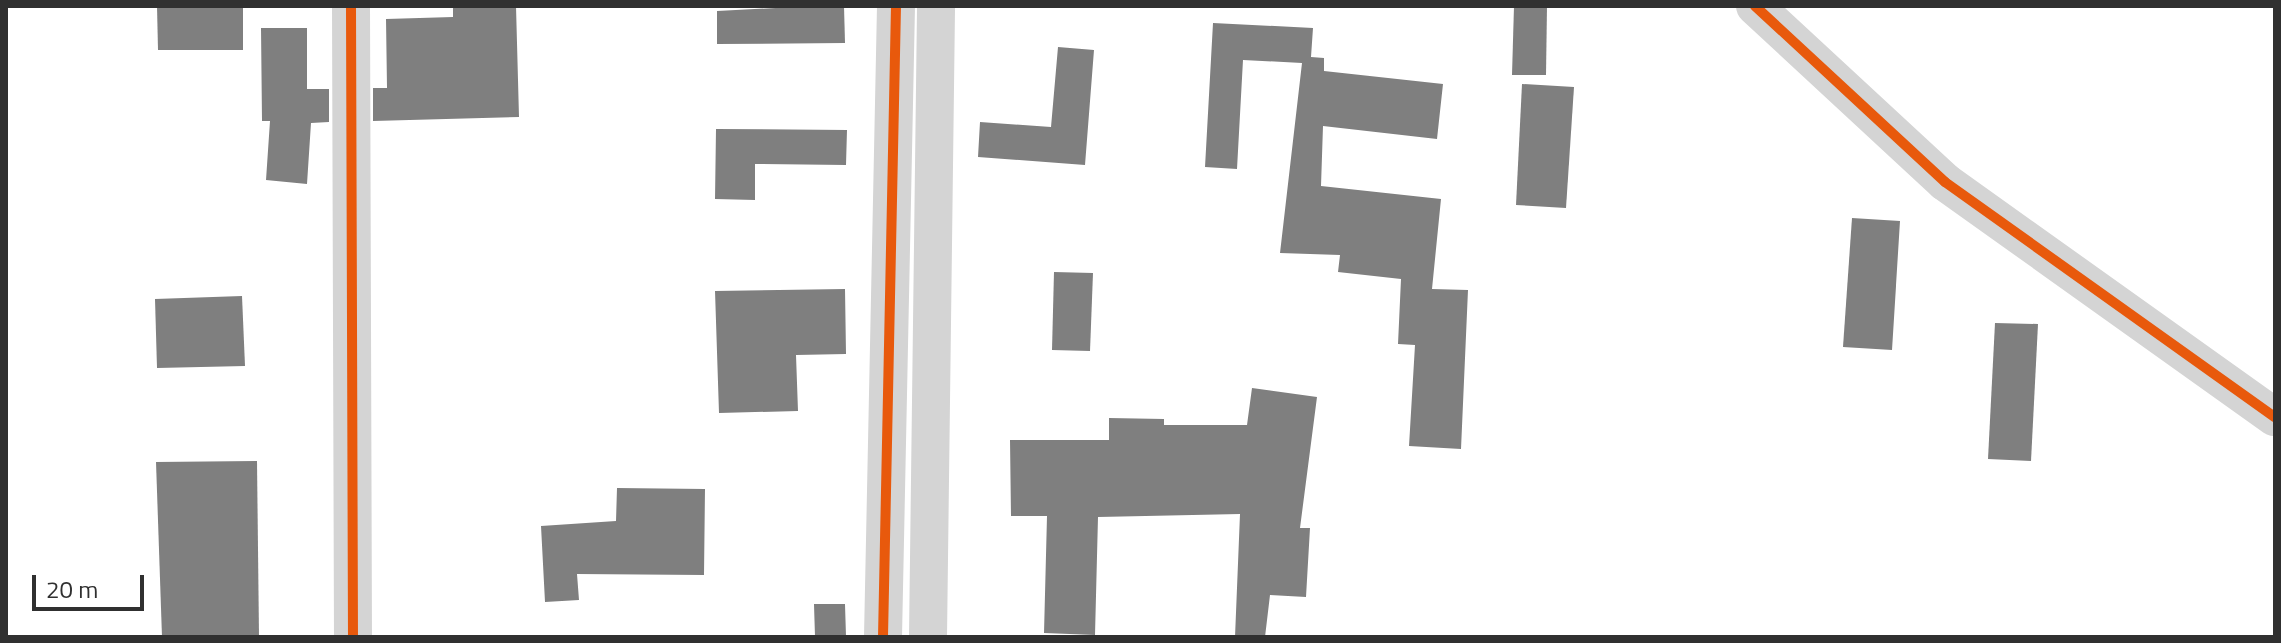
<!DOCTYPE html>
<html>
<head>
<meta charset="utf-8">
<style>
	body { margin:0 }
	#map { position:relative; width:2281px; height:643px; overflow:hidden; background:#fff; font-family:"Titillium Web",sans-serif }
	div>[style] { position:absolute }
	.building>* { inset:0; background:#7f7f7f }
	.minor>* { height:38px; margin:-19px; padding:0 19px; transform-origin:19px; border-radius:19px; background:#d4d4d4 }
	.cycleway>* { height:10px; margin:-5px; padding:0 5px; transform-origin:5px; border-radius:5px; background:#e8590c }
	span { translate:-50% -50%; white-space:nowrap; text-align:center; line-height:1.15; -webkit-text-stroke:8px #fff; paint-order:stroke }
	.frame { position:absolute; inset:0; border:8px solid #303030; pointer-events:none }
	.scale { position:absolute; left:32px; top:575px; width:112px; height:36px; box-sizing:border-box; border:4px solid #303030; border-top:0; padding-left:10px; font-size:24px; line-height:28px; white-space:nowrap; color:#303030; -webkit-text-stroke:6px #fff; paint-order:stroke }
</style>
</head>
<body>
<div id="map">
	<div class="building">
		<div style="clip-path:polygon(157px 6px,243px 6px,243px 50px,158px 50px)"></div>
		<div style="clip-path:polygon(453px 6px,516px 6px,519px 117px,373px 121px,373px 88px,387px 88px,386px 19px,453px 17px)"></div>
		<div style="clip-path:polygon(812px 6px,844px 6px,845px 43px,717px 44px,717px 11px)"></div>
		<div style="clip-path:polygon(1514px 6px,1547px 6px,1546px 75px,1512px 75px)"></div>
		<div style="clip-path:polygon(1213px 23px,1313px 28px,1311px 57px,1324px 58px,1324px 71px,1443px 84px,1437px 139px,1323px 126px,1321px 186px,1441px 199px,1432px 289px,1468px 290px,1461px 449px,1409px 446px,1415px 345px,1398px 344px,1401px 279px,1338px 272px,1340px 255px,1280px 253px,1302px 63px,1243px 60px,1237px 169px,1205px 167px)"></div>
		<div style="clip-path:polygon(261px 28px,307px 28px,307px 89px,329px 89px,329px 122px,311px 123px,307px 184px,266px 180px,270px 121px,262px 121px)"></div>
		<div style="clip-path:polygon(1058px 47px,1094px 50px,1085px 165px,978px 157px,980px 122px,1051px 127px)"></div>
		<div style="clip-path:polygon(1522px 84px,1574px 87px,1566px 208px,1516px 205px)"></div>
		<div style="clip-path:polygon(716px 129px,847px 130px,846px 165px,755px 164px,755px 200px,715px 199px)"></div>
		<div style="clip-path:polygon(1852px 218px,1900px 221px,1892px 350px,1843px 347px)"></div>
		<div style="clip-path:polygon(1054px 272px,1093px 273px,1090px 351px,1052px 350px)"></div>
		<div style="clip-path:polygon(845px 289px,846px 354px,796px 355px,798px 411px,719px 413px,715px 291px)"></div>
		<div style="clip-path:polygon(242px 296px,245px 366px,157px 368px,155px 299px)"></div>
		<div style="clip-path:polygon(1995px 323px,2038px 324px,2031px 461px,1988px 459px)"></div>
		<div style="clip-path:polygon(1252px 388px,1317px 397px,1300px 528px,1310px 528px,1306px 597px,1270px 595px,1265px 637px,1235px 637px,1240px 514px,1098px 517px,1095px 635px,1044px 633px,1047px 516px,1011px 516px,1010px 440px,1109px 440px,1109px 418px,1164px 419px,1164px 425px,1247px 425px)"></div>
		<div style="clip-path:polygon(257px 461px,259px 637px,162px 637px,156px 462px)"></div>
		<div style="clip-path:polygon(617px 488px,705px 489px,704px 575px,577px 574px,579px 600px,545px 602px,541px 526px,616px 521px)"></div>
		<div style="clip-path:polygon(814px 604px,845px 604px,846px 637px,815px 637px)"></div>
	</div>
	<div class="minor">
		<div style="left:351px;top:6px;width:631px;rotate:89.82deg"></div>
		<div style="left:1755px;top:6px;width:259px;rotate:42.8deg"></div>
		<div style="left:1945px;top:182px;width:405px;rotate:35.5deg"></div>
		<div style="left:883px;top:637px;width:631px;rotate:-88.82deg"></div>
		<div style="left:928px;top:637px;width:631px;rotate:-89.27deg"></div>
	</div>
	<div class="cycleway">
		<div style="left:351px;top:6px;width:631px;rotate:89.82deg"></div>
		<div style="left:1755px;top:6px;width:259px;rotate:42.8deg"></div>
		<div style="left:1945px;top:182px;width:405px;rotate:35.5deg"></div>
		<div style="left:883px;top:637px;width:631px;rotate:-88.82deg"></div>
	</div>
	<div class="frame"></div>
	<div class="scale">20 m</div>
</div>
</body>
</html>
